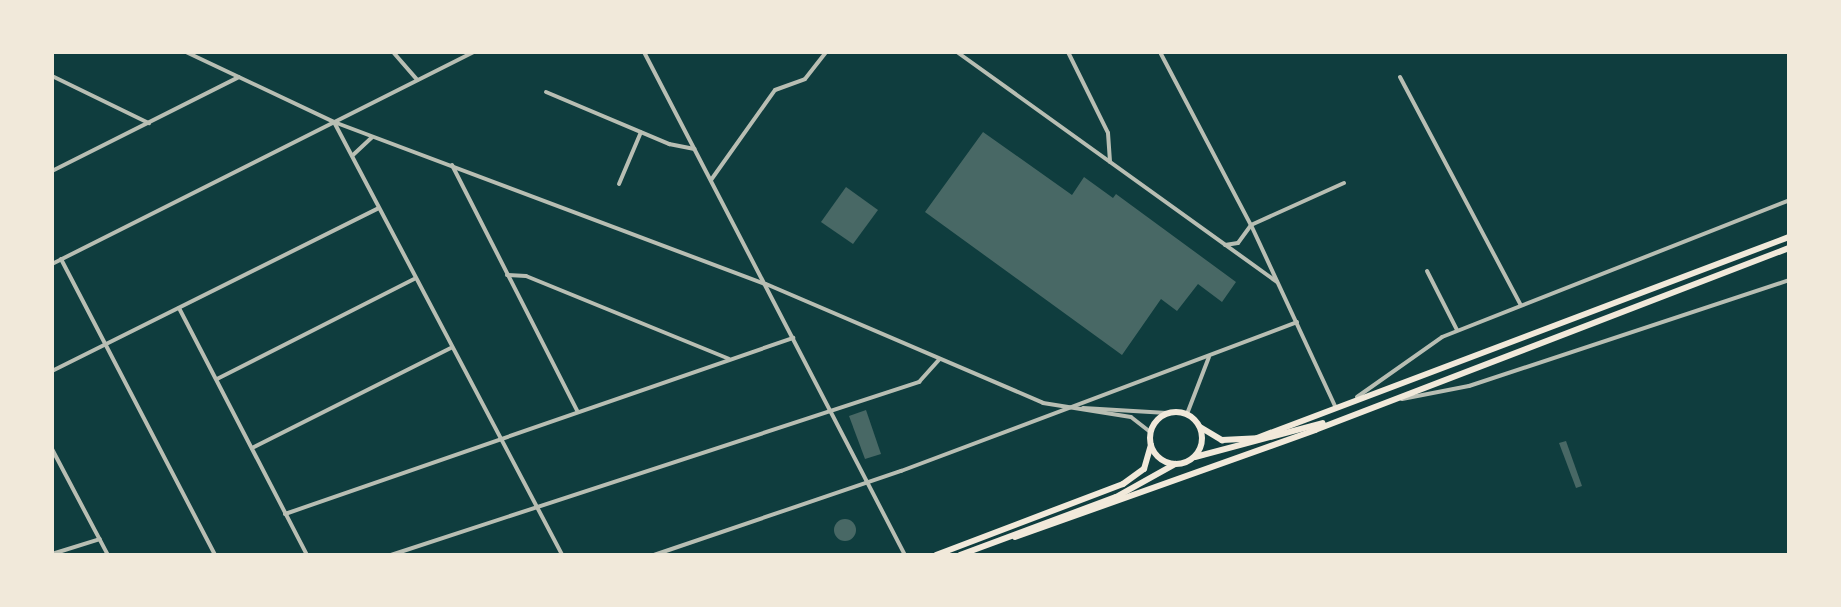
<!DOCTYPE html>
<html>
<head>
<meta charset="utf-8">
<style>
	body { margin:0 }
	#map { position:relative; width:1841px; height:607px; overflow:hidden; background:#0f3d3e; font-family:"Sofia Sans Condensed",sans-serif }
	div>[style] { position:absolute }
	.building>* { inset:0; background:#486865 }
	.round { border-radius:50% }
	.minor>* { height:4px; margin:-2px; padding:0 2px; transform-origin:2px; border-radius:2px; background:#b8beb3 }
	.primary>* { height:6px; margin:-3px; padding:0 3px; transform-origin:3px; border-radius:3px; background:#f1e9da }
	.primary>.ring { margin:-3px; padding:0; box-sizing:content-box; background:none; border:6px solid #f1e9da; border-radius:50% }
	span { translate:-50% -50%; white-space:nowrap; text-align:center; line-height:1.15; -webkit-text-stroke:8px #f1e9da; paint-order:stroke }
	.frame { position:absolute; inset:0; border:54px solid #f1e9da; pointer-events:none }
</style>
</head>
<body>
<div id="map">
	<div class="building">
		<div style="clip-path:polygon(983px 132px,1072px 195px,1084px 177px,1113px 198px,1116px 194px,1236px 282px,1222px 302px,1198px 284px,1177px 311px,1161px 299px,1122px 355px,925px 212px)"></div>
		<div style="clip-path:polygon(846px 187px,878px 210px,853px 244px,821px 222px)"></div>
		<div style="clip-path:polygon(866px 410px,881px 454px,865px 459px,849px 416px)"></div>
		<div style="clip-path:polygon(1566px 441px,1582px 486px,1576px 488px,1559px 443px)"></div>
		<div class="round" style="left:834px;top:519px;width:22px;height:22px"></div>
	</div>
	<div class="minor">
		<div style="left:186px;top:52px;width:164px;rotate:25.3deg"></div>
		<div style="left:334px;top:122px;width:461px;rotate:20.6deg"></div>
		<div style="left:766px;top:284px;width:301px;rotate:23.2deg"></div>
		<div style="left:1043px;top:403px;width:89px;rotate:9deg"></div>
		<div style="left:1131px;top:417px;width:24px;rotate:38deg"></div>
		<div style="left:393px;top:52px;width:37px;rotate:49deg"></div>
		<div style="left:644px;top:52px;width:567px;rotate:62.58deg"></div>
		<div style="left:957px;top:52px;width:394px;rotate:35.7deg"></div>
		<div style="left:1068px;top:52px;width:90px;rotate:63.7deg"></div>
		<div style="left:1108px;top:133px;width:29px;rotate:86deg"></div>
		<div style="left:1160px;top:52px;width:195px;rotate:62.3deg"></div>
		<div style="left:1251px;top:225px;width:202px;rotate:65.1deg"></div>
		<div style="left:52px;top:76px;width:108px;rotate:25.9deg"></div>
		<div style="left:1400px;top:77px;width:257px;rotate:62.1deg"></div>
		<div style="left:546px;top:92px;width:134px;rotate:22.9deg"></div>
		<div style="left:669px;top:144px;width:26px;rotate:11deg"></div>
		<div style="left:334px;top:122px;width:489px;rotate:62.2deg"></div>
		<div style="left:353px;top:155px;width:26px;rotate:-43deg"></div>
		<div style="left:452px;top:165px;width:277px;rotate:63deg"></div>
		<div style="left:52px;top:171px;width:209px;rotate:-26.7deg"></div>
		<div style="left:711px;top:180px;width:110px;rotate:-54.6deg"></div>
		<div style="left:775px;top:90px;width:32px;rotate:-20deg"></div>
		<div style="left:805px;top:79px;width:34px;rotate:-52deg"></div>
		<div style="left:619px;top:184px;width:56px;rotate:-67.1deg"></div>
		<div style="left:1225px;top:245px;width:13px;rotate:-9deg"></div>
		<div style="left:1238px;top:243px;width:22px;rotate:-54deg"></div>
		<div style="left:1251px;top:225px;width:102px;rotate:-24.3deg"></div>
		<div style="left:61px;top:259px;width:334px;rotate:62.5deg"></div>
		<div style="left:52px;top:264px;width:472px;rotate:-26.7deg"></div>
		<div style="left:1427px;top:271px;width:66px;rotate:63deg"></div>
		<div style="left:507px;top:275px;width:19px;rotate:3deg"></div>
		<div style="left:526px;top:276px;width:219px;rotate:22.2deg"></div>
		<div style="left:179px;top:308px;width:278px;rotate:62.6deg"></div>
		<div style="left:52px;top:371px;width:365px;rotate:-26.5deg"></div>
		<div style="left:217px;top:379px;width:221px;rotate:-26.9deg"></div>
		<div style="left:1357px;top:397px;width:104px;rotate:-35.2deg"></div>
		<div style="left:1442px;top:337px;width:373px;rotate:-21.5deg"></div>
		<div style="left:1402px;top:399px;width:68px;rotate:-11deg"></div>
		<div style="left:1469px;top:386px;width:337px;rotate:-18.3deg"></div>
		<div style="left:1083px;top:408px;width:84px;rotate:3.4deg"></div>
		<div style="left:1187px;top:414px;width:61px;rotate:-68.9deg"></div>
		<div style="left:252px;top:448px;width:223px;rotate:-26.7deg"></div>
		<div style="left:52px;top:449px;width:120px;rotate:62.2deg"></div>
		<div style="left:285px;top:514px;width:538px;rotate:-19.11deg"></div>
		<div style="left:52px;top:554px;width:50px;rotate:-17.4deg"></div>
		<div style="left:391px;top:555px;width:556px;rotate:-18.14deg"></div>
		<div style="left:919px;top:382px;width:31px;rotate:-48deg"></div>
		<div style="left:654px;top:555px;width:261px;rotate:-18.8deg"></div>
		<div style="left:901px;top:471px;width:423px;rotate:-20.6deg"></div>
	</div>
	<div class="primary">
		<div class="ring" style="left:1150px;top:412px;width:46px;height:46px"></div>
		<div style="left:1200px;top:427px;width:26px;rotate:31deg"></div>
		<div style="left:1222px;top:440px;width:35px;rotate:-3deg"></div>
		<div style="left:1257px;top:438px;width:569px;rotate:-20.7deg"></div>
		<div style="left:1195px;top:457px;width:132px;rotate:-14.9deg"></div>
		<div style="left:1015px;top:537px;width:319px;rotate:-19.6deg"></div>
		<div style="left:1315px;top:430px;width:508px;rotate:-21.01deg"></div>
		<div style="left:936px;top:555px;width:200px;rotate:-20.8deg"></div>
		<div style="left:1123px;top:484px;width:26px;rotate:-36deg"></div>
		<div style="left:1144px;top:469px;width:25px;rotate:-74deg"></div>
		<div style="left:960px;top:555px;width:166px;rotate:-20.4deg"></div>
		<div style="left:1116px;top:497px;width:68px;rotate:-29.2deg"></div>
	</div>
	<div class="frame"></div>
</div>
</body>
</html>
